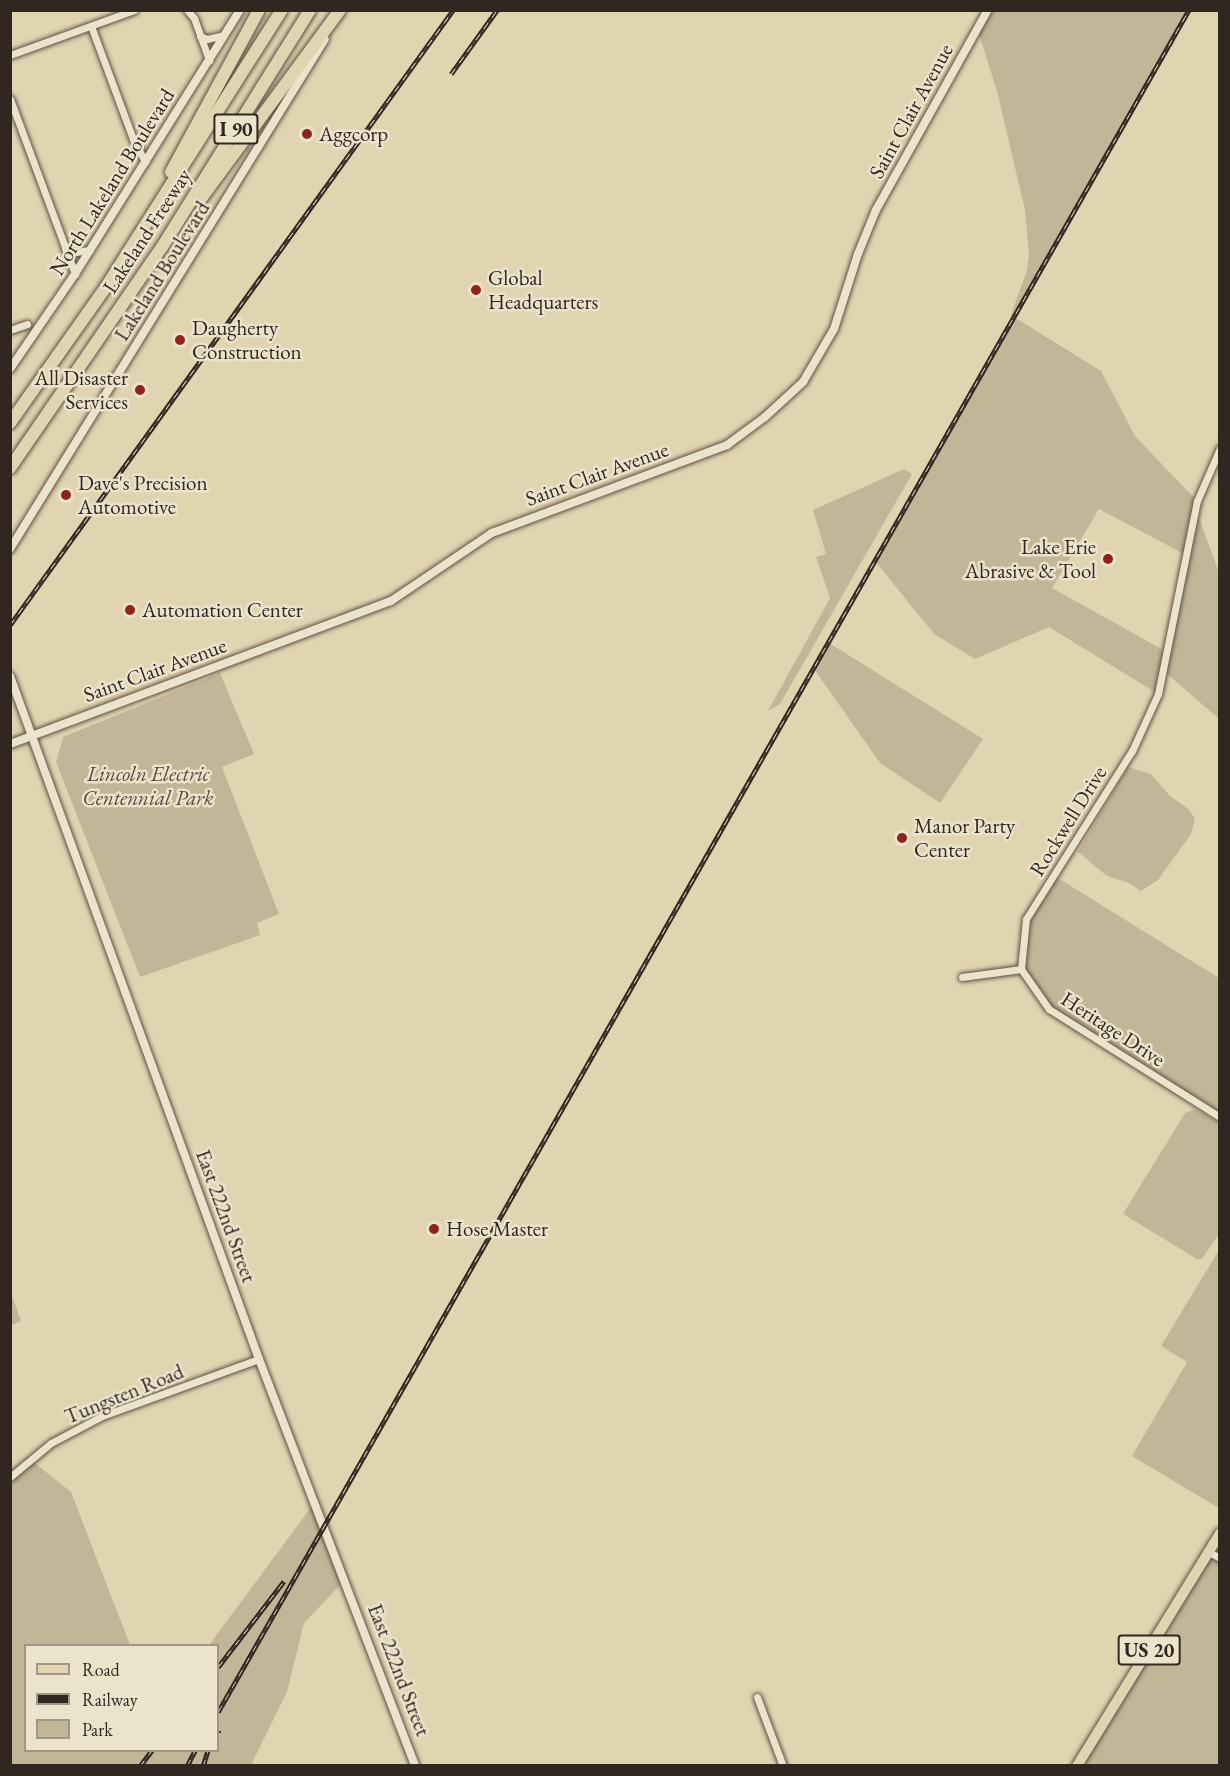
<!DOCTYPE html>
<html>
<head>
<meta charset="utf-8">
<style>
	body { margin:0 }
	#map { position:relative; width:1230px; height:1776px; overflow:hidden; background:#e1d4b1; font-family:"EB Garamond",serif }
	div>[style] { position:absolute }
	.green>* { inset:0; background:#c3b698 }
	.roads { filter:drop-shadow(0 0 2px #5e5244) drop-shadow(0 0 2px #5e5244) }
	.minor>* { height:7px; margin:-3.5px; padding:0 3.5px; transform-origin:3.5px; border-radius:3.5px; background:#ece3cc }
	.tertiary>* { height:8px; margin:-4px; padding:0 4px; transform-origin:4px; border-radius:4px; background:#ece3cc }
	.primary>* { height:10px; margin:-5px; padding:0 5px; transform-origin:5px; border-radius:5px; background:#e1d4b1 }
	.motorway>* { height:12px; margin:-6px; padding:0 6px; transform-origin:6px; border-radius:6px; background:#e1d4b1 }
	.rail>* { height:4.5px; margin-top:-2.25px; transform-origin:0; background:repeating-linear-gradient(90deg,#ece3cc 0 7px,#322620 0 14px); box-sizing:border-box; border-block:2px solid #322620 }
	.dots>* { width:16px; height:16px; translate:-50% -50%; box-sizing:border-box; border:3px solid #ece3cc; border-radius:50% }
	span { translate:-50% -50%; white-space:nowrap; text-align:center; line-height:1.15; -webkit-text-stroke:5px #ece3cc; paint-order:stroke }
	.shield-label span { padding:2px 4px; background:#ece3cc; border:2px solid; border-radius:4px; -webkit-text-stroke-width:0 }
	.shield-label { font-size:20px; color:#322620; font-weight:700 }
	.street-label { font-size:21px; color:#322620 }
	.poi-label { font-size:21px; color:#322620 }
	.left { translate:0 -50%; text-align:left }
	.right { translate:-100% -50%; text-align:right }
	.park-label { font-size:21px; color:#564a3e; font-style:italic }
	.frame { position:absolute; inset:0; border:12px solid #322620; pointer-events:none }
	.legend { position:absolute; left:24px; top:1644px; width:195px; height:108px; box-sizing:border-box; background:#ece3cc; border:2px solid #a29787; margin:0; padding:8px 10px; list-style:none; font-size:18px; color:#322620 }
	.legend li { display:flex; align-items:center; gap:12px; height:30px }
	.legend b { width:30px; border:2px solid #a29787 }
</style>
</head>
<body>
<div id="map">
	<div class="green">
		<div style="clip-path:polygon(evenodd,988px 11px,1189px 11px,1014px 317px,1101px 371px,1135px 436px,1197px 501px,1195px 515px,1200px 520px,1219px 573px,1219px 719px,1163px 670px,1158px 694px,1049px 627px,975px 659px,934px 634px,875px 561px,1014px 318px,1011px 315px,1027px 270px,1029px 255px,1025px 210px,997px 91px,977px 28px,988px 11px,1099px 509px,1186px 555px,1167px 652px,1052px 588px,1099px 509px)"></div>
		<div style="clip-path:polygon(904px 469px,912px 474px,780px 704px,768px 711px,830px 598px,816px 557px,826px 554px,813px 510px)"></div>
		<div style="clip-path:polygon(829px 643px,983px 739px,940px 803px,880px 763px,814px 669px)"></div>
		<div style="clip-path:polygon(220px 673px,254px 754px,222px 767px,279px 914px,257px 923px,260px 935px,140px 977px,56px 762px,63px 737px)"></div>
		<div style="clip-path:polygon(1128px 767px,1151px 774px,1170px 796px,1187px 808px,1195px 818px,1191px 834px,1158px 880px,1141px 891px,1129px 883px,1107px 876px,1078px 852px)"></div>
		<div style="clip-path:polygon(1053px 875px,1219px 978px,1219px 1117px,1049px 1009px,1021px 969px,1026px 919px)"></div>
		<div style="clip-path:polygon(1195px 1109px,1220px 1123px,1219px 1234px,1202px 1259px,1197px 1259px,1123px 1214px,1185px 1113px)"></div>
		<div style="clip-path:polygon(1219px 1250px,1220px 1503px,1217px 1507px,1132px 1456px,1187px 1362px,1161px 1346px)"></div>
		<div style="clip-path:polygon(11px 1293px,21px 1321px,11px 1326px,10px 1325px)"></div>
		<div style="clip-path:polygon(31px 1460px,71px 1492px,130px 1645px,26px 1646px,26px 1750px,218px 1750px,218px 1646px,209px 1645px,315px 1502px,345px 1580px,304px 1623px,287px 1692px,251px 1765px,11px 1766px,10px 1477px)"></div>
		<div style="clip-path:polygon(1219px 1534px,1219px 1765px,1077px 1766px)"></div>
	</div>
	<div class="roads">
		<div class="minor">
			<div style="left:187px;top:10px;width:11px;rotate:49deg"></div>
			<div style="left:194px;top:18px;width:45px;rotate:70.3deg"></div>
			<div style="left:91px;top:26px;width:121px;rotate:69.6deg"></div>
			<div style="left:133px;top:139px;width:26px;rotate:62deg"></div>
			<div style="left:200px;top:36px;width:8px;rotate:23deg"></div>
			<div style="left:207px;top:39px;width:17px;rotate:-13deg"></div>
			<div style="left:10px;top:55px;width:132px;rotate:-19.9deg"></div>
			<div style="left:10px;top:99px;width:187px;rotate:69.6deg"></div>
			<div style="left:65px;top:248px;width:11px;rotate:22deg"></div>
			<div style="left:75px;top:252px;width:15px;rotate:-8deg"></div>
			<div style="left:10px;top:330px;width:18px;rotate:-19deg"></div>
			<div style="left:1021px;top:969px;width:50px;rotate:-84.3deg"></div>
			<div style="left:1026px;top:919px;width:199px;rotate:-57.8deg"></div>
			<div style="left:1132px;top:751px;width:63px;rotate:-65.5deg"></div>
			<div style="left:1158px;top:694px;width:197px;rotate:-78.6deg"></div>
			<div style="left:1197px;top:501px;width:58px;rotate:-66.5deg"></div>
			<div style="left:962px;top:977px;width:60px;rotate:-7.7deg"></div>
			<div style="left:1021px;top:969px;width:49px;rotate:55deg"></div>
			<div style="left:1049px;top:1009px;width:202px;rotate:32.3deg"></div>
			<div style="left:10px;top:1477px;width:53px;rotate:-39.7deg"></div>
			<div style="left:51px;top:1443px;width:58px;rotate:-27.9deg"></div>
			<div style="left:102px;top:1416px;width:167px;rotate:-20deg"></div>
			<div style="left:1209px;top:1552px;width:13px;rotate:29deg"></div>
			<div style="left:757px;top:1697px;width:74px;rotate:69.4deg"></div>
		</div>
		<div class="tertiary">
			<div style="left:10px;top:369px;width:115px;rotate:-55.6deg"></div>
			<div style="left:75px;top:274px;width:311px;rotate:-58deg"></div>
			<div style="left:10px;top:549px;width:599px;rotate:-58.3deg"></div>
			<div style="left:10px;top:676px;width:727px;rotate:69.97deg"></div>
			<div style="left:259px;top:1359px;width:436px;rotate:69deg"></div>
			<div style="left:10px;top:744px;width:407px;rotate:-20.6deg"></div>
			<div style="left:391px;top:601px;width:122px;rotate:-34deg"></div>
			<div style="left:492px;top:533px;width:251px;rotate:-20.5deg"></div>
			<div style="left:727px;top:445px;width:47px;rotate:-36.4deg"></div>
			<div style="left:765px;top:417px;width:52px;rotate:-42.6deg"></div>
			<div style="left:803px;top:382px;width:61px;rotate:-59.7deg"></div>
			<div style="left:834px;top:329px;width:79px;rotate:-72.3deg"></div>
			<div style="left:858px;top:254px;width:48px;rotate:-67.8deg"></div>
			<div style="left:876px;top:210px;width:229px;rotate:-60.8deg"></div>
		</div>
		<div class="primary">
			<div style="left:1077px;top:1766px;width:273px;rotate:-58.4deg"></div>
		</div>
		<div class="motorway">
			<div style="left:171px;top:172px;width:184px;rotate:-61.5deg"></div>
			<div style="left:200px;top:200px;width:236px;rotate:-53.6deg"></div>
			<div style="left:10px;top:423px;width:166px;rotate:-54.8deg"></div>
			<div style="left:106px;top:287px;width:328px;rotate:-57.6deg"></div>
			<div style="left:10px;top:468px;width:268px;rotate:-55.5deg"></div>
			<div style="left:162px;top:247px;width:279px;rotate:-58deg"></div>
		</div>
	</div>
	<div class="rail">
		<div style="left:451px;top:74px;width:79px;rotate:-54.3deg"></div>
		<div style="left:10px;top:625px;width:758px;rotate:-54.23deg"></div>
		<div style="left:218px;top:1667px;width:108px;rotate:-52.5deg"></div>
		<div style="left:218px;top:1712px;width:1960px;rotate:-60.3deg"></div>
		<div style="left:218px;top:1732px;width:2px;rotate:-63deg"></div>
		<div style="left:140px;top:1766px;width:20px;rotate:-53deg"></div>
		<div style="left:187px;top:1766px;width:18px;rotate:-63deg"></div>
		<div style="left:203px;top:1766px;width:17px;rotate:-73deg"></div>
	</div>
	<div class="dots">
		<div style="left:307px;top:134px;background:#8f2418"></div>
		<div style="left:476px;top:290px;background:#8f2418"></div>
		<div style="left:180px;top:340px;background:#8f2418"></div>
		<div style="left:140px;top:390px;background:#8f2418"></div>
		<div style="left:66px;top:495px;background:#8f2418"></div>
		<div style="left:1108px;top:559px;background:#8f2418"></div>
		<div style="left:130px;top:610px;background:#8f2418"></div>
		<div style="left:902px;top:838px;background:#8f2418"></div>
		<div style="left:434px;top:1229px;background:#8f2418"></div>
	</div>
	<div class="shield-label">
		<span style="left:236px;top:129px">I 90</span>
		<span style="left:1149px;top:1650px">US 20</span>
	</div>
	<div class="street-label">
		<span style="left:911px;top:111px;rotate:-61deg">Saint Clair Avenue</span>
		<span style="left:112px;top:182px;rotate:-58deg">North Lakeland Boulevard</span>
		<span style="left:147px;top:231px;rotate:-57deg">Lakeland Freeway</span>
		<span style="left:162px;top:271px;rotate:-58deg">Lakeland Boulevard</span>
		<span style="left:597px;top:474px;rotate:-20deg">Saint Clair Avenue</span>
		<span style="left:155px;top:670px;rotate:-20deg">Saint Clair Avenue</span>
		<span style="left:1068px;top:821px;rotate:-58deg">Rockwell Drive</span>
		<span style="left:1113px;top:1029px;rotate:33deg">Heritage Drive</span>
		<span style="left:226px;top:1216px;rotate:70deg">East 222nd Street</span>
		<span style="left:124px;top:1394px;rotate:-22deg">Tungsten Road</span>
		<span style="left:399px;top:1670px;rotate:69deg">East 222nd Street</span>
	</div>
	<div class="poi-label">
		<span class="left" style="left:319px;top:134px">Aggcorp</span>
		<span class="left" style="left:488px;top:290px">Global<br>Headquarters</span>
		<span class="left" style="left:192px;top:340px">Daugherty<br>Construction</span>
		<span class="right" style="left:128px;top:390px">All Disaster<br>Services</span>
		<span class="left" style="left:78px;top:495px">Dave's Precision<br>Automotive</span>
		<span class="right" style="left:1096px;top:559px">Lake Erie<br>Abrasive &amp; Tool</span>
		<span class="left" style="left:142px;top:610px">Automation Center</span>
		<span class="left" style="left:914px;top:838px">Manor Party<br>Center</span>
		<span class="left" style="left:446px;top:1229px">Hose Master</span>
	</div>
	<div class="park-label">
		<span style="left:148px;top:786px">Lincoln Electric<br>Centennial Park</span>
	</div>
	<div class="frame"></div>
	<ul class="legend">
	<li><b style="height:8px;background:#e1d4b1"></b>Road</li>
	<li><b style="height:8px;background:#322620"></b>Railway</li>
	<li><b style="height:16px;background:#c3b698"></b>Park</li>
	</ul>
</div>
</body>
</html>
